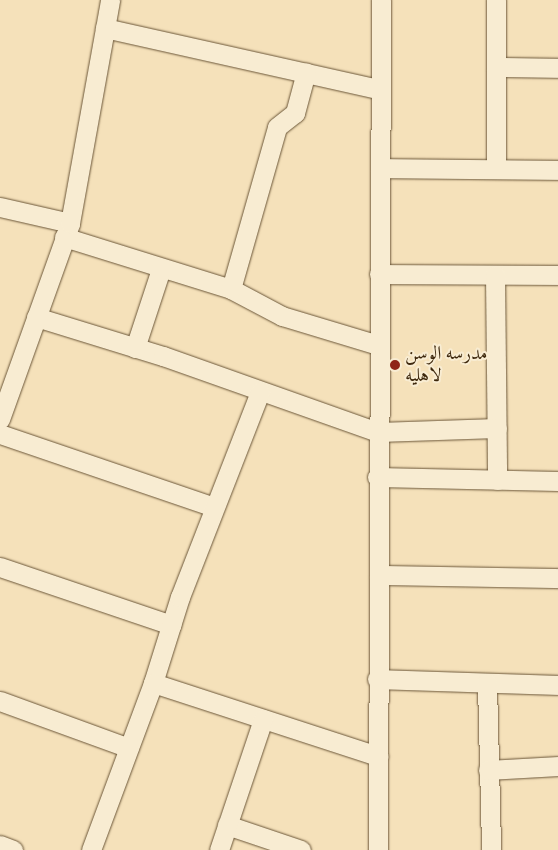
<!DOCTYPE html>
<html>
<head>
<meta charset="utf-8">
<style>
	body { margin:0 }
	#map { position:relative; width:558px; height:850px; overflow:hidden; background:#f5e1ba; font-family:"Libre Bodoni",Amiri,serif }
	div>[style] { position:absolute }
	.roads { filter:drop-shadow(0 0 1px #6b5638) drop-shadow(0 0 1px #6b5638) }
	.minor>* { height:19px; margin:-9.5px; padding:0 9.5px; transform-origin:9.5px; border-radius:9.5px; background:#f8ecd2 }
	.dots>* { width:14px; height:14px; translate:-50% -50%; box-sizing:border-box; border:2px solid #f8ecd2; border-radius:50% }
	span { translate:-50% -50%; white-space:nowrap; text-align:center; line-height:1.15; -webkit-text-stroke:4px #f8ecd2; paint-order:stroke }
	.poi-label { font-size:19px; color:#3d270c }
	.left { translate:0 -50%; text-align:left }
</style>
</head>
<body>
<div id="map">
	<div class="roads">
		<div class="minor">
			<div style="left:105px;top:28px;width:281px;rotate:12.6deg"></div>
			<div style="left:496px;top:67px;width:62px;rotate:0.9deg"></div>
			<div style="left:380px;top:168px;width:178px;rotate:0.6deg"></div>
			<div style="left:496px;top:169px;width:169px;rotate:-90deg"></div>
			<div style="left:0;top:207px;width:72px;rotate:12.9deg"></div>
			<div style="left:64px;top:237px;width:175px;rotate:17.3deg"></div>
			<div style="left:231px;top:289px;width:58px;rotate:27.9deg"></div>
			<div style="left:282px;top:316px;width:100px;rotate:16.8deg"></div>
			<div style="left:379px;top:274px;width:179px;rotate:0.3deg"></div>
			<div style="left:495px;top:275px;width:205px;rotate:89.4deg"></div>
			<div style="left:231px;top:289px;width:168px;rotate:-74.1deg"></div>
			<div style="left:277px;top:127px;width:23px;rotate:-38deg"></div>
			<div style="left:295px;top:113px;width:42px;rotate:-75deg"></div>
			<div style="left:36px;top:317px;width:133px;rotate:17.1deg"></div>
			<div style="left:163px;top:356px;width:228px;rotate:19.5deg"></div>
			<div style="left:378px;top:432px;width:119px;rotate:-1.9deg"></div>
			<div style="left:135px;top:348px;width:83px;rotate:-71.8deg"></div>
			<div style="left:0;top:419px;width:208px;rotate:-70.3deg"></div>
			<div style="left:70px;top:223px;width:227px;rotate:-79.8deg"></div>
			<div style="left:0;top:434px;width:226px;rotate:18.8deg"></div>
			<div style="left:377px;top:477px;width:181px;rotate:1.3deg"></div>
			<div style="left:0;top:567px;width:181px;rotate:18.7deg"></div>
			<div style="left:379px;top:575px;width:179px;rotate:1deg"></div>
			<div style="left:377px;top:679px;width:181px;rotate:1.9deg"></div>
			<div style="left:153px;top:683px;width:90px;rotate:-72.6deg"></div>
			<div style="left:180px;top:597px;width:220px;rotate:-68.7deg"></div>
			<div style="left:487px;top:683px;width:167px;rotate:88.6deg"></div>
			<div style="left:0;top:701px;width:137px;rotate:20deg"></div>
			<div style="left:488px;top:770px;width:70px;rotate:-3.3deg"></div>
			<div style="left:227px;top:825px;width:78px;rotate:18.7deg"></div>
			<div style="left:0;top:845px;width:14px;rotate:21deg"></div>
			<div style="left:91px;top:850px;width:178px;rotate:-69.6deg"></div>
			<div style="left:153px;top:683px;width:237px;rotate:18deg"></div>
			<div style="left:219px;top:850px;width:138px;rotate:-71.4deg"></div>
			<div style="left:378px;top:850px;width:850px;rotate:-89.8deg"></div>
		</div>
	</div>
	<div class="dots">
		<div style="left:395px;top:365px;background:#8f2418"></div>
	</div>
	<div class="poi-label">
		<span class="left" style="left:405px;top:365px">مدرسه الوسن<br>لاهليه</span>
	</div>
</div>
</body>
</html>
